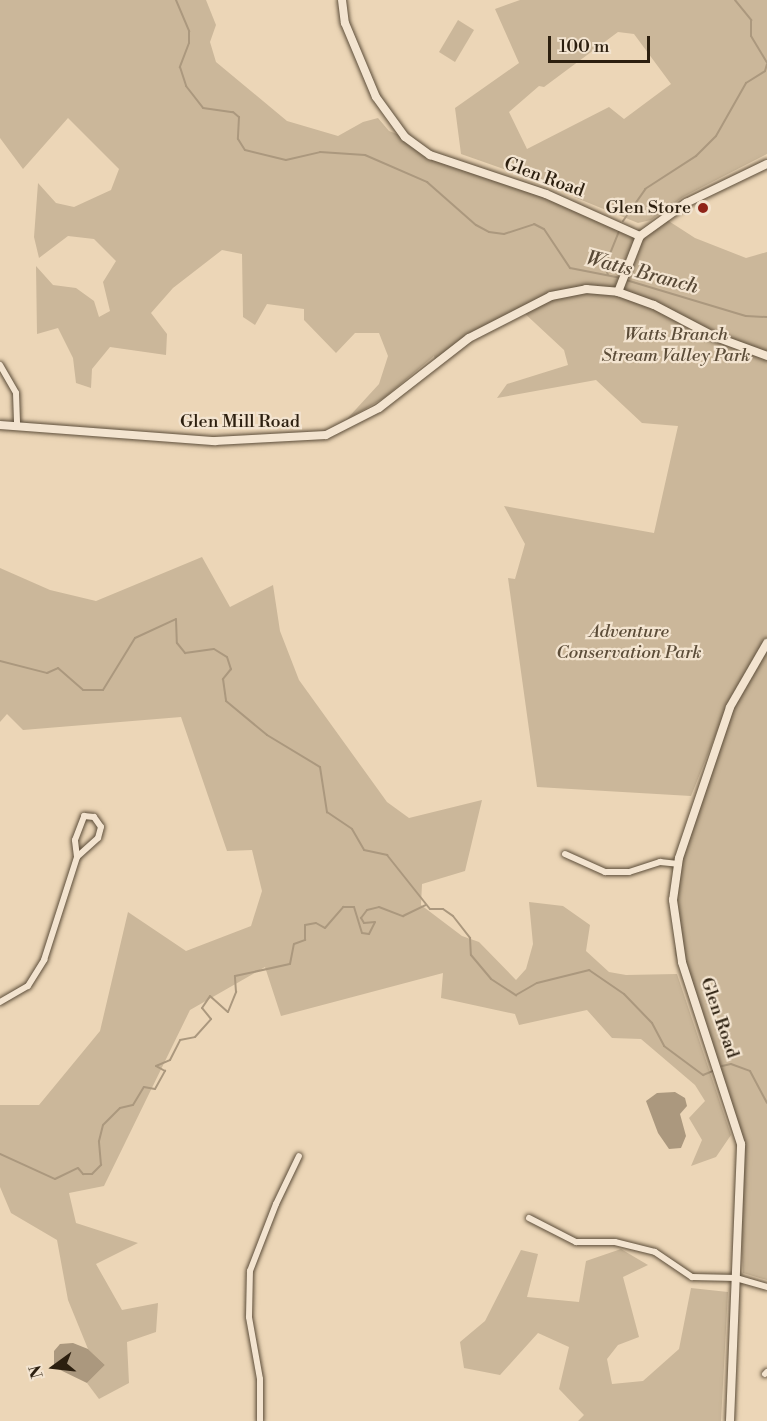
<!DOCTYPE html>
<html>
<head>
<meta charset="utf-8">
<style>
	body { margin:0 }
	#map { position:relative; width:767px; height:1421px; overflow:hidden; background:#ecd6b7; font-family:"Libre Bodoni",serif }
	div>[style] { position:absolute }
	.green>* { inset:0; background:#cbb79a }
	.water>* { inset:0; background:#ab987e }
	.stream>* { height:2px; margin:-1px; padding:0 1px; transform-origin:1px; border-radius:1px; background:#ab987e }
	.roads { filter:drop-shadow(0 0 2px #5c4d39) drop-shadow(0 0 2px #5c4d39) }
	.minor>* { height:6px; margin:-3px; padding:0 3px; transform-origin:3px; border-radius:3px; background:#f3e4d0 }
	.secondary>* { height:8px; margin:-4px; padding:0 4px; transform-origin:4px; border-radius:4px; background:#f3e4d0 }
	.dots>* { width:16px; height:16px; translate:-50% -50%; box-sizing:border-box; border:3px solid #f3e4d0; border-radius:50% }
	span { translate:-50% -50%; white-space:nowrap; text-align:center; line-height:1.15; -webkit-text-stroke:4.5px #f3e4d0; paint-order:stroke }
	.street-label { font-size:18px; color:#2c1f0f }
	.poi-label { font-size:18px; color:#2c1f0f }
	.right { translate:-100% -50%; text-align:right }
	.park-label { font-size:18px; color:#5c4d39; font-style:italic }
	.water-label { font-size:20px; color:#584936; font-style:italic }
	.north { position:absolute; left:24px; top:1337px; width:60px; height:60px; -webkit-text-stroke:4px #f3e4d0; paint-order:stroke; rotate:255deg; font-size:16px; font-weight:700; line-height:24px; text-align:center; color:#2c1f0f }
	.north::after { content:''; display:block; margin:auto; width:21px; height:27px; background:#2c1f0f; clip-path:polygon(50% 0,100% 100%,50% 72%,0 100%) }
	.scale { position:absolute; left:548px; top:36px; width:102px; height:27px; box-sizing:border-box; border:3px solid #2c1f0f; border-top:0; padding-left:8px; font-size:18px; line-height:21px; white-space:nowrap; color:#2c1f0f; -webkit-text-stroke:4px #f3e4d0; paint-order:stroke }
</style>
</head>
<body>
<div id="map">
	<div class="green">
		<div style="clip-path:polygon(0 0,206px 0,216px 25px,210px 42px,216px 62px,287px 121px,338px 136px,363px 122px,378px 118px,389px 131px,405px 137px,430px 155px,524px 187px,640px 236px,664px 218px,695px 238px,746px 258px,767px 252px,767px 1280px,743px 1273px,739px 1198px,741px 1144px,675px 954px,675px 879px,733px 692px,691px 796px,537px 787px,508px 578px,515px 579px,525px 544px,504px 506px,654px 533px,678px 426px,642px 423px,596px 380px,497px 398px,507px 384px,568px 365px,564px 350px,521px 310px,435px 360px,434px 356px,384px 398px,346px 420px,379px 384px,388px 356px,379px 333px,355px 333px,336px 353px,304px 320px,304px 309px,267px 304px,255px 325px,243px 317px,242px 254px,222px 250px,173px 288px,151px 313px,167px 334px,166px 355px,110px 347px,92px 369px,91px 388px,76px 383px,73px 358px,58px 328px,37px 334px,36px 266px,53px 285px,76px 288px,94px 301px,99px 317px,110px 311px,103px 282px,116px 261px,94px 239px,68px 236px,39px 258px,34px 237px,38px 183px,56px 203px,74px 207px,111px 190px,119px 169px,68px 118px,23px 169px,0 138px)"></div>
		<div style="clip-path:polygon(evenodd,520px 0,767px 0,767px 154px,683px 197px,651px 220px,638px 223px,574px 197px,574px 194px,461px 154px,455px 108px,519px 63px,495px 9px,520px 0,618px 32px,634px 34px,671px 84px,624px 119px,609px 107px,527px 149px,509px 112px,539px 86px,544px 87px,618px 32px)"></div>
		<div style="clip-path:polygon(458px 20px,474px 30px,455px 62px,439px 52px)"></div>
		<div style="clip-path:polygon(202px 557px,230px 607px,273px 585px,280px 631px,299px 680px,387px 802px,409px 818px,482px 800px,465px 871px,422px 884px,421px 905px,462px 936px,479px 942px,516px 980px,526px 969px,533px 944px,529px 902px,563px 906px,590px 925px,586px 951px,609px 972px,626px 975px,677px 974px,731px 1135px,716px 1157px,691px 1166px,702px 1140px,689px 1118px,705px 1101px,695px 1085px,641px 1039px,612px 1038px,587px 1010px,519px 1025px,515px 1014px,441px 998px,443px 973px,281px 1016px,265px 967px,190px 1010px,104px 1186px,69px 1193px,76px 1223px,138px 1243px,96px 1264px,122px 1310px,158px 1303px,156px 1332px,127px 1342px,129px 1383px,99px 1399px,87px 1383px,105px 1365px,88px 1349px,68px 1300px,57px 1240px,11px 1213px,0 1187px,0 1105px,39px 1105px,100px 1031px,128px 912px,186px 951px,251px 926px,262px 891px,252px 850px,227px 851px,181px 717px,23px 730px,7px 714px,0 722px,0 568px,50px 590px,96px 601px)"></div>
		<div style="clip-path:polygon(621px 1249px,648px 1265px,623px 1277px,639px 1337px,618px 1345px,607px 1359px,612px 1384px,643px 1381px,679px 1349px,691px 1288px,728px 1292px,721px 1421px,578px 1421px,584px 1415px,559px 1389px,569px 1347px,538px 1333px,500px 1375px,464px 1368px,460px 1342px,485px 1321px,521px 1250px,538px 1254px,527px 1297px,579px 1302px,586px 1261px)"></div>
	</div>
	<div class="water">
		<div style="clip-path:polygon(675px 1092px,685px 1098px,687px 1106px,680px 1114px,686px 1136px,681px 1148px,669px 1149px,658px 1133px,646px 1101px,657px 1093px)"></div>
		<div style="clip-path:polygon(73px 1343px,88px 1349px,105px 1365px,87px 1383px,54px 1367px,54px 1351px,60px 1344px)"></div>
	</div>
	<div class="stream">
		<div style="left:176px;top:0;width:34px;rotate:67deg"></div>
		<div style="left:189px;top:31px;width:12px;rotate:90deg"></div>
		<div style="left:189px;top:43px;width:26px;rotate:111deg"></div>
		<div style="left:180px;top:67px;width:20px;rotate:72deg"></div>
		<div style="left:186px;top:86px;width:28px;rotate:52deg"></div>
		<div style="left:203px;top:108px;width:30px;rotate:8deg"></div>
		<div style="left:233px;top:112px;width:8px;rotate:40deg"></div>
		<div style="left:239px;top:117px;width:22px;rotate:93deg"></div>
		<div style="left:238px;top:139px;width:13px;rotate:58deg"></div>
		<div style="left:245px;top:150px;width:42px;rotate:13.7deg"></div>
		<div style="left:286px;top:160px;width:35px;rotate:-13deg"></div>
		<div style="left:320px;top:152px;width:45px;rotate:3.8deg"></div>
		<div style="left:365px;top:155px;width:68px;rotate:23.5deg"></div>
		<div style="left:427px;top:182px;width:65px;rotate:41.3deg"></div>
		<div style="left:476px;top:225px;width:15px;rotate:28deg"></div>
		<div style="left:489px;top:232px;width:15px;rotate:8deg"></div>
		<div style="left:504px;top:234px;width:32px;rotate:-18deg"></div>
		<div style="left:534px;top:224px;width:11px;rotate:27deg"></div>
		<div style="left:544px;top:229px;width:47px;rotate:56.3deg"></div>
		<div style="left:570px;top:268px;width:52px;rotate:11.1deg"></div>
		<div style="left:735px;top:0;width:26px;rotate:51deg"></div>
		<div style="left:751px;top:20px;width:16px;rotate:90deg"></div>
		<div style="left:751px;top:36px;width:31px;rotate:59deg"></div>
		<div style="left:623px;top:221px;width:39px;rotate:-55deg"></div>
		<div style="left:645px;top:189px;width:61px;rotate:-32.9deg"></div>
		<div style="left:696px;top:156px;width:28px;rotate:-45deg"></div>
		<div style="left:716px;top:136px;width:61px;rotate:-60.5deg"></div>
		<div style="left:746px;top:83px;width:22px;rotate:-32deg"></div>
		<div style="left:765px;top:71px;width:7px;rotate:-74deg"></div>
		<div style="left:608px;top:275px;width:9px;rotate:-108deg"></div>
		<div style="left:605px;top:266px;width:37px;rotate:-68deg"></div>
		<div style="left:626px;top:280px;width:125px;rotate:16.7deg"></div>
		<div style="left:746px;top:316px;width:21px;rotate:3deg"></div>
		<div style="left:0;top:661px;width:49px;rotate:14.3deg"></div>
		<div style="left:47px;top:673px;width:12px;rotate:-24deg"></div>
		<div style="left:58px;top:668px;width:33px;rotate:41deg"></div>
		<div style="left:83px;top:690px;width:20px"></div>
		<div style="left:103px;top:690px;width:61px;rotate:-58.4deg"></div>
		<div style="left:135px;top:638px;width:45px;rotate:-24.9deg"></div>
		<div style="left:176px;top:619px;width:24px;rotate:88deg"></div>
		<div style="left:177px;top:643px;width:13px;rotate:51deg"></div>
		<div style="left:185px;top:653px;width:29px;rotate:-8deg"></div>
		<div style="left:214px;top:649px;width:15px;rotate:32deg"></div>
		<div style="left:227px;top:657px;width:13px;rotate:72deg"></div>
		<div style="left:231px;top:669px;width:13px;rotate:129deg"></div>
		<div style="left:223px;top:679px;width:22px;rotate:82deg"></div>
		<div style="left:226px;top:701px;width:53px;rotate:39.7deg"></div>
		<div style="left:267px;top:735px;width:62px;rotate:31.1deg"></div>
		<div style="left:320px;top:767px;width:46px;rotate:81.2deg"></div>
		<div style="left:327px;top:812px;width:30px;rotate:34deg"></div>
		<div style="left:352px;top:829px;width:24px;rotate:60deg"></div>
		<div style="left:364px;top:850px;width:24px;rotate:12deg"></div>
		<div style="left:387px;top:855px;width:69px;rotate:51.5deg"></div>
		<div style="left:430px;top:909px;width:13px"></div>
		<div style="left:443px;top:909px;width:12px;rotate:35deg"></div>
		<div style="left:453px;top:916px;width:28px;rotate:52deg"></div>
		<div style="left:470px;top:938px;width:17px;rotate:87deg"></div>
		<div style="left:471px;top:955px;width:31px;rotate:50deg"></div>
		<div style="left:491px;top:979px;width:30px;rotate:33deg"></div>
		<div style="left:516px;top:995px;width:24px;rotate:-30deg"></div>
		<div style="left:537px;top:983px;width:54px;rotate:-14deg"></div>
		<div style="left:589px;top:970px;width:42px;rotate:34.4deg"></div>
		<div style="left:624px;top:994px;width:40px;rotate:46deg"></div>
		<div style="left:652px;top:1023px;width:26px;rotate:62deg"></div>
		<div style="left:664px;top:1046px;width:49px;rotate:36.6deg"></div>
		<div style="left:703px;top:1075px;width:11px;rotate:-22deg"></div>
		<div style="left:722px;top:1066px;width:9px;rotate:-13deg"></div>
		<div style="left:731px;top:1064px;width:20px;rotate:20deg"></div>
		<div style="left:750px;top:1071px;width:36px;rotate:62deg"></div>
		<div style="left:0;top:1154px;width:60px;rotate:24.4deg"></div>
		<div style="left:55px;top:1179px;width:25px;rotate:-26deg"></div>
		<div style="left:78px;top:1168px;width:8px;rotate:50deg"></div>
		<div style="left:83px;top:1174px;width:9px"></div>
		<div style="left:92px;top:1174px;width:13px;rotate:-45deg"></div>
		<div style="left:101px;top:1165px;width:24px;rotate:-95deg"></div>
		<div style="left:99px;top:1141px;width:16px;rotate:-76deg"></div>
		<div style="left:103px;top:1125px;width:24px;rotate:-45deg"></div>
		<div style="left:120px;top:1108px;width:13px;rotate:-13deg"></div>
		<div style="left:133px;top:1105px;width:21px;rotate:-59deg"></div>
		<div style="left:144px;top:1087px;width:11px;rotate:10deg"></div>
		<div style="left:155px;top:1089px;width:21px;rotate:-61deg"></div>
		<div style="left:165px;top:1071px;width:10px;rotate:-151deg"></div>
		<div style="left:156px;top:1066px;width:15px;rotate:-23deg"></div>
		<div style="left:170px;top:1060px;width:22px;rotate:-63deg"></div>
		<div style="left:180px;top:1040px;width:15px;rotate:-11deg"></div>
		<div style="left:195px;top:1037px;width:24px;rotate:-48deg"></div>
		<div style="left:211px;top:1019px;width:14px;rotate:-129deg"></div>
		<div style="left:202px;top:1008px;width:14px;rotate:-56deg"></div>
		<div style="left:210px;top:996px;width:24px;rotate:42deg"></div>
		<div style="left:228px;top:1012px;width:22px;rotate:-68deg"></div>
		<div style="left:236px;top:992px;width:16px;rotate:-94deg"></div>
		<div style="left:235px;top:976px;width:56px;rotate:-12.3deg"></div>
		<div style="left:290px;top:964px;width:20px;rotate:-79deg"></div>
		<div style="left:294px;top:944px;width:12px;rotate:-20deg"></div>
		<div style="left:305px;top:940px;width:15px;rotate:-90deg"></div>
		<div style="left:305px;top:925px;width:11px;rotate:-10deg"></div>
		<div style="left:316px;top:923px;width:10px;rotate:29deg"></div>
		<div style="left:325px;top:928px;width:28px;rotate:-49deg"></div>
		<div style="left:343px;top:907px;width:11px"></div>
		<div style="left:354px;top:907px;width:27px;rotate:73deg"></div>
		<div style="left:362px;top:933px;width:7px;rotate:8deg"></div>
		<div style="left:369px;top:934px;width:13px;rotate:-63deg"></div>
		<div style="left:375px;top:922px;width:11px;rotate:175deg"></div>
		<div style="left:364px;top:923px;width:6px;rotate:-121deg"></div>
		<div style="left:361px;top:918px;width:10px;rotate:-53deg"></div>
		<div style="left:367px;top:910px;width:12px;rotate:-14deg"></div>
		<div style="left:379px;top:907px;width:26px;rotate:21deg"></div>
		<div style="left:403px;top:916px;width:25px;rotate:-26deg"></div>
	</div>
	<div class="roads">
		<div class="minor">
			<div style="left:0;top:365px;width:32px;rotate:60deg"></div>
			<div style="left:16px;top:393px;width:33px;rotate:88deg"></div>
			<div style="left:565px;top:854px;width:44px;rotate:24.2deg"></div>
			<div style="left:605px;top:872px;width:24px"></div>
			<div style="left:629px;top:872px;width:33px;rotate:-18deg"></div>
			<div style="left:660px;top:862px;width:18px;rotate:6deg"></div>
			<div style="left:0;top:1002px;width:32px;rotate:-30deg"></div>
			<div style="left:28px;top:986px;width:31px;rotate:-58deg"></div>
			<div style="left:44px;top:960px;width:108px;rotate:-72.2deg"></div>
			<div style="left:77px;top:857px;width:17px;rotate:-97deg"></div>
			<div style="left:75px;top:840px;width:26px;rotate:-69deg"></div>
			<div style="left:84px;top:816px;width:10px;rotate:6deg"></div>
			<div style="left:94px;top:817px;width:12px;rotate:55deg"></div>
			<div style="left:101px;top:827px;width:11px;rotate:105deg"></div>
			<div style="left:98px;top:838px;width:28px;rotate:138deg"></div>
			<div style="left:529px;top:1218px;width:53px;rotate:27.1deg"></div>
			<div style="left:576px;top:1242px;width:39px"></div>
			<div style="left:615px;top:1242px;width:41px;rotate:14deg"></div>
			<div style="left:655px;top:1252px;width:45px;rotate:34deg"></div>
			<div style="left:692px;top:1277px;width:44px;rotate:1.3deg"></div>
			<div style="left:736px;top:1278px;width:32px;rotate:16deg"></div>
			<div style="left:765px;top:1374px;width:3px;rotate:-45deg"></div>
			<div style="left:260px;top:1421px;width:42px;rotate:-90deg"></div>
			<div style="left:260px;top:1379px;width:63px;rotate:-100.1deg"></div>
			<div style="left:249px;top:1317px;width:46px;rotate:-88.8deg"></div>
			<div style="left:250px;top:1271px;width:72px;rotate:-68.8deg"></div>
			<div style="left:276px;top:1204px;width:53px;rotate:-64.4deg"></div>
		</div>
		<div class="secondary">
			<div style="left:342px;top:0;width:23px;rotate:83deg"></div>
			<div style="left:345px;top:23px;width:80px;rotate:67.3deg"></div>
			<div style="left:376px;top:97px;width:49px;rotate:54.1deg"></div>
			<div style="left:405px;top:137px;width:31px;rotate:36deg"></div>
			<div style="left:430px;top:155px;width:122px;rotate:18.6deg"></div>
			<div style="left:546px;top:194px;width:103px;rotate:24.1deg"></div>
			<div style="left:640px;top:236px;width:57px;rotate:-35.7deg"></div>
			<div style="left:686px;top:203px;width:90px;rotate:-25.7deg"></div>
			<div style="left:618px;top:292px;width:60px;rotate:-68.6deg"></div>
			<div style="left:0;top:425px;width:216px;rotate:4.3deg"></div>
			<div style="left:215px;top:441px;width:111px;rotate:-3.1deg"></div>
			<div style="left:326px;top:435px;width:59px;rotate:-27deg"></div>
			<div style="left:379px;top:408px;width:114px;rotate:-37.9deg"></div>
			<div style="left:469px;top:338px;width:92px;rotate:-27.1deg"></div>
			<div style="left:551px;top:296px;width:36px;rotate:-11deg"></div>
			<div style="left:586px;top:289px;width:32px;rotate:5deg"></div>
			<div style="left:618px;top:292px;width:38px;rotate:20deg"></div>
			<div style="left:654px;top:305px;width:67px;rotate:27.7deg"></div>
			<div style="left:713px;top:336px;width:58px;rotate:20.3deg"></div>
			<div style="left:730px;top:1421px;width:277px;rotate:-87.7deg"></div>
			<div style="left:741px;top:1144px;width:191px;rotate:-108deg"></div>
			<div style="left:682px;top:962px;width:63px;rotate:-98.3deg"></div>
			<div style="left:673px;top:900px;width:42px;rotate:-81.9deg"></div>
			<div style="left:679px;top:858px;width:159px;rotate:-71.3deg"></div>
			<div style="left:730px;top:707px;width:74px;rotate:-60deg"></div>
		</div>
	</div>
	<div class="dots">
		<div style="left:703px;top:208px;background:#8f2418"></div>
	</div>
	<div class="street-label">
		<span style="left:544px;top:178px;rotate:20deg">Glen Road</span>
		<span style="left:240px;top:422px">Glen Mill Road</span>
		<span style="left:719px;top:1018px;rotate:71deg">Glen Road</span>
	</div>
	<div class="poi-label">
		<span class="right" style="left:691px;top:208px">Glen Store</span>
	</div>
	<div class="park-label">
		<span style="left:676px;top:346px">Watts Branch<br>Stream Valley Park</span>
		<span style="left:629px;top:643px">Adventure<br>Conservation Park</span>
	</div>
	<div class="water-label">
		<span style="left:642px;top:273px;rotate:15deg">Watts Branch</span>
	</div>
	<div class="north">N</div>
	<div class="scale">100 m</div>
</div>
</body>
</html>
